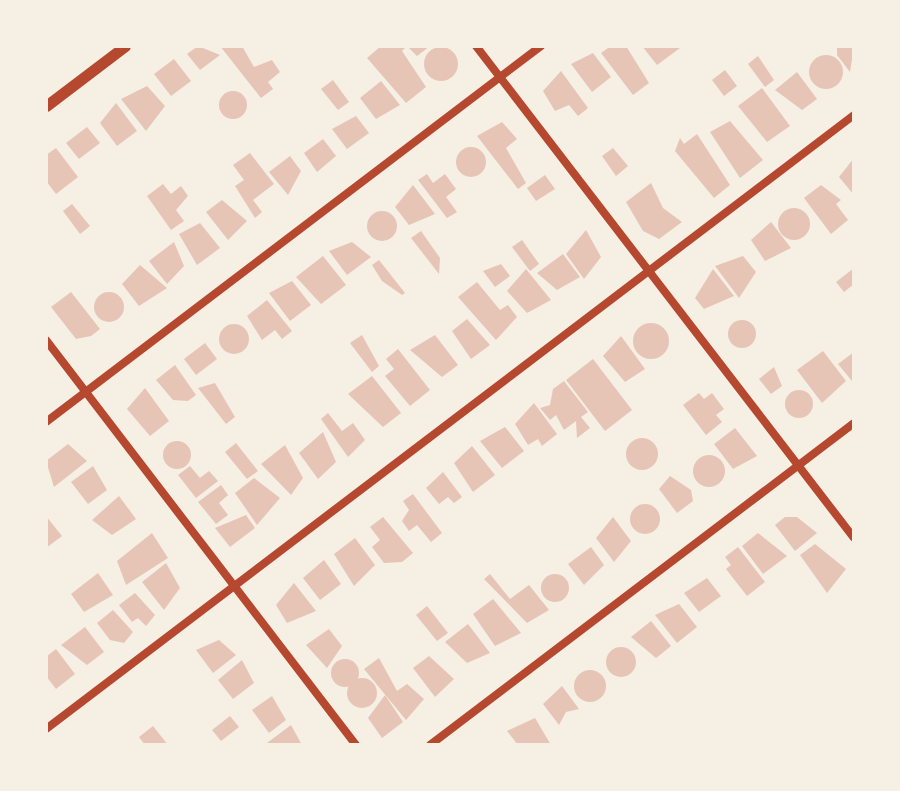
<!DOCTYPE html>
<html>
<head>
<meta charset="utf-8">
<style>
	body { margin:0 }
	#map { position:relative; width:900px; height:791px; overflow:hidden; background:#f6efe4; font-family:"Roboto Serif",serif }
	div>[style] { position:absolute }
	.building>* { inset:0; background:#e6c5b7 }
	.round { border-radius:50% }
	.minor>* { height:8px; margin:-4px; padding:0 4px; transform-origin:4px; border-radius:4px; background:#b5482f }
	.secondary>* { height:11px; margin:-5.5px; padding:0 5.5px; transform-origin:5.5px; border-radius:5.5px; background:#b5482f }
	span { translate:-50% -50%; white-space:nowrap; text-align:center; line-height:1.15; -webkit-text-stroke:8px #f6efe4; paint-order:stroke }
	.frame { position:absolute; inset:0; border:48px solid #f6efe4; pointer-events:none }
</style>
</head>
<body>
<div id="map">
	<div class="building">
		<div style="clip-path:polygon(198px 46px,220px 55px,200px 70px,187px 54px)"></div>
		<div style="clip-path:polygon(220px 46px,242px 46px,254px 67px,272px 60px,280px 72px,268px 82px,273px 89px,261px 98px)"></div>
		<div style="clip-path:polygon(381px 46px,430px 46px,417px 56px,407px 46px,402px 51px,426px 87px,406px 103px,367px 58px)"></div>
		<div style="clip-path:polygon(611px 46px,626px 46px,649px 83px,633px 95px,601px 53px)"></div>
		<div style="clip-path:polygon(642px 46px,679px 46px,680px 48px,657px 65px)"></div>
		<div style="clip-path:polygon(837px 46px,854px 46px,850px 72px,837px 55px)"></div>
		<div class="round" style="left:424px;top:47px;width:34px;height:34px"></div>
		<div style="clip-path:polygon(593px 53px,611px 77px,592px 92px,571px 64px)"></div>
		<div class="round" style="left:809px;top:55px;width:34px;height:34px"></div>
		<div style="clip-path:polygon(758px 56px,774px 80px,765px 87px,748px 64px)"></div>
		<div style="clip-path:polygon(174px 59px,191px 81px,171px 96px,154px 74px)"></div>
		<div style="clip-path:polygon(725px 70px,737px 86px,724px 96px,712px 80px)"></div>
		<div style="clip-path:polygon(561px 71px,588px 108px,578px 116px,569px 105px,555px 111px,543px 91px)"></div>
		<div style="clip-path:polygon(797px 72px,817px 99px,802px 110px,775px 90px)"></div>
		<div style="clip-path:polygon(333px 80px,349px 102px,338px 110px,321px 89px)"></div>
		<div style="clip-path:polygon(381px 81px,400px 105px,376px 119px,360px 98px)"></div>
		<div style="clip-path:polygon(147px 86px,165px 106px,146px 131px,121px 99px)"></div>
		<div style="clip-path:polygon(762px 88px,790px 126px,767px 142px,738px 106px)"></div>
		<div class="round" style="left:219px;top:91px;width:28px;height:28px"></div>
		<div style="clip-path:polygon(116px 103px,137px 131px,117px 146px,100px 123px)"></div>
		<div style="clip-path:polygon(356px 116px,369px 133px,347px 149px,332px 129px)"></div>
		<div style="clip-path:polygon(730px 121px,763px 160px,740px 178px,710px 132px)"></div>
		<div style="clip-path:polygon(502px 122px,517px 139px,506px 148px,526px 183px,518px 189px,477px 136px)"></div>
		<div style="clip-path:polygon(87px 127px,100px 143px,79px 159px,66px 143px)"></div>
		<div style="clip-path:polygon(697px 134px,730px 185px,714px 198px,675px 151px,680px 138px,684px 144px)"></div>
		<div style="clip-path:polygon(323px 139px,336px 156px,317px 172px,304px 153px)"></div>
		<div class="round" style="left:456px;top:147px;width:30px;height:30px"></div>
		<div style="clip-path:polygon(56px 148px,78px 177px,56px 194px,46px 181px,46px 155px)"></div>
		<div style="clip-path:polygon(613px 148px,628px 166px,616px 176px,602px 156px)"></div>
		<div style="clip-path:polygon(250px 153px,274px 184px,253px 200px,262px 212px,255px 218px,235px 186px,244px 180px,233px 165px)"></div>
		<div style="clip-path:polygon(290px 156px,301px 171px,288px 195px,269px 172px)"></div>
		<div style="clip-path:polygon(854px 158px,854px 195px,839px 177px)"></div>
		<div style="clip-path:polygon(427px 174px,433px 183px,445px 174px,456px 189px,446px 197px,457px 212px,447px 218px,418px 180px)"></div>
		<div style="clip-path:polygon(545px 175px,555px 189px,536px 201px,527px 188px)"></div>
		<div style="clip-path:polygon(651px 183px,663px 208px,682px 222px,659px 239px,643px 231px,626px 202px)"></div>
		<div style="clip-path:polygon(163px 184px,171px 194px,181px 186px,188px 196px,176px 210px,184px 221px,171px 230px,147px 196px)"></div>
		<div style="clip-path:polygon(413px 185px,435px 214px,409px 225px,395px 207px)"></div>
		<div style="clip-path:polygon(821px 185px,841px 200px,836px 204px,848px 220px,831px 234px,804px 198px)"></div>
		<div style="clip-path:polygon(222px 200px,247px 221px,228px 240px,206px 212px)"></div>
		<div style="clip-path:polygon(72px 204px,90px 226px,80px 234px,63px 211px)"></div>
		<div class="round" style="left:778px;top:208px;width:32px;height:32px"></div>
		<div class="round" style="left:367px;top:211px;width:30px;height:30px"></div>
		<div style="clip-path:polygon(771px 222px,791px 248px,765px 261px,751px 240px)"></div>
		<div style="clip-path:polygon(200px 223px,220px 248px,197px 265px,179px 234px)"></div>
		<div style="clip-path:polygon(586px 230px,601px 257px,584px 279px,566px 254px)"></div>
		<div style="clip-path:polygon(421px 231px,440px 258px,439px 274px,411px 238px)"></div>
		<div style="clip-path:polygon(522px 240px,539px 264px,530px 271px,512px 247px)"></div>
		<div style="clip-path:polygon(174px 242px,184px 266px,167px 284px,149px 261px)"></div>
		<div style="clip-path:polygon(352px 242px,371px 257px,347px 275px,329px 251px)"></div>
		<div style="clip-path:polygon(563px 254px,580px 277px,557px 290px,537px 273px)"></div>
		<div style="clip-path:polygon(323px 256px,346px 285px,321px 304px,296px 277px)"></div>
		<div style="clip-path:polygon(743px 256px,756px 272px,739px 298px,715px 266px)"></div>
		<div style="clip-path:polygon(379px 260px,405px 293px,402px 295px,382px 281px,372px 265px)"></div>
		<div style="clip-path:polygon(501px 264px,510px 276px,495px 287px,483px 271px)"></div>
		<div style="clip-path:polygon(140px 265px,167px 288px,139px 306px,122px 284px)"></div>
		<div style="clip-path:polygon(854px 268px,854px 284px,844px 292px,836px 282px)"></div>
		<div style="clip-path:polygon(526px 269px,551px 300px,527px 313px,507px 291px)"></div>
		<div style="clip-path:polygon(713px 269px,734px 296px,704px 309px,695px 298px)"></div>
		<div style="clip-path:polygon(292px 281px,311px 305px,290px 321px,269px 293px)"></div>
		<div style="clip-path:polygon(477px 282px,500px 310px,508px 305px,517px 317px,496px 340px,458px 297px)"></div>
		<div style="clip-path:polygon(71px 292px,100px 329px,91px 336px,76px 339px,51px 307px)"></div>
		<div class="round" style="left:94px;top:292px;width:30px;height:30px"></div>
		<div style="clip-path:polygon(267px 300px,292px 331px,282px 339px,275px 330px,262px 340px,247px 316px)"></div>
		<div style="clip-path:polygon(467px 319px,490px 345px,471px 359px,452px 331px)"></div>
		<div class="round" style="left:728px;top:320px;width:28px;height:28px"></div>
		<div class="round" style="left:633px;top:323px;width:36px;height:36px"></div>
		<div class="round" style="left:219px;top:324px;width:30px;height:30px"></div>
		<div style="clip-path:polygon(362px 335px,379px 366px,372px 372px,350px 343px)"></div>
		<div style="clip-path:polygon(435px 335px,458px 365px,442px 377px,410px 350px)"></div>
		<div style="clip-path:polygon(621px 336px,645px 369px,625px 382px,603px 356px)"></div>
		<div style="clip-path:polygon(205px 343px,217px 359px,196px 375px,184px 359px)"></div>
		<div style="clip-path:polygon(398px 349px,430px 390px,410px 406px,385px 376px,394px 369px,386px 359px)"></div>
		<div style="clip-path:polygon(823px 351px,846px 381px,822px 403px,797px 370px)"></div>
		<div style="clip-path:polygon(854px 352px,854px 379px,852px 381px,838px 364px)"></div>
		<div style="clip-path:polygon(593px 359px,632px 410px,605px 431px,566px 380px)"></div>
		<div style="clip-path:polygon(175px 365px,196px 395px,188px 401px,173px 400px,156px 380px)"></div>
		<div style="clip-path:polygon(774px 367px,782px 386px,771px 394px,759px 379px)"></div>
		<div style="clip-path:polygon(372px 376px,401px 413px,383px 427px,348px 394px)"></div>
		<div style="clip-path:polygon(564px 381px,588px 412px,581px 417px,590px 428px,577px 438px,576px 421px,564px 430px,556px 415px,550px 420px,540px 408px,550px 405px,553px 389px)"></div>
		<div style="clip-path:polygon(215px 383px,235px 417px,226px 424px,198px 388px)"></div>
		<div style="clip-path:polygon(145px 388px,169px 421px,150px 436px,127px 409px)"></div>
		<div class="round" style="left:785px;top:390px;width:28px;height:28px"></div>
		<div style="clip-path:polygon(699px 393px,704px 399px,712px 393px,724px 409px,716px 415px,722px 422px,706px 435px,683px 405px)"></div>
		<div style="clip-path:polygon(534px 403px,557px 434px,542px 446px,538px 439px,528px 445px,515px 424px)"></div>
		<div style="clip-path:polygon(328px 413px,342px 431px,353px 423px,365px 440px,348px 457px,321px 419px)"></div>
		<div style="clip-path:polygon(505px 427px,524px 451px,502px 468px,480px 441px)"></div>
		<div style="clip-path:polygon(735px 428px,757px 456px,733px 469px,714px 444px)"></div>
		<div style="clip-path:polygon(323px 432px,336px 462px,318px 479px,299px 453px)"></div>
		<div class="round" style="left:626px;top:438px;width:32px;height:32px"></div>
		<div class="round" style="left:163px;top:441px;width:28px;height:28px"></div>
		<div style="clip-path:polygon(236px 443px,258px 471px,247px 479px,225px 452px)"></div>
		<div style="clip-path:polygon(68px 444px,87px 461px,54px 487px,46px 461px)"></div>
		<div style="clip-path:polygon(285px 445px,303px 478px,291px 495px,261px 464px)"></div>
		<div style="clip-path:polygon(472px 446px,495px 475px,473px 492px,454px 463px)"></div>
		<div class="round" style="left:693px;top:455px;width:32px;height:32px"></div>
		<div style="clip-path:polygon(93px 466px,107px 490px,88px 504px,71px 482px)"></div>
		<div style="clip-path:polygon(190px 466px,200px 478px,209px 471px,218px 481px,196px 498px,178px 475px)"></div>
		<div style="clip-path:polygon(443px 472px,462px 497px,454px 503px,448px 497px,439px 504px,426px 488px)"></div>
		<div style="clip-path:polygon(670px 476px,691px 490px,693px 501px,677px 513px,659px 489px)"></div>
		<div style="clip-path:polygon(254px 478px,280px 498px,257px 525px,235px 493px)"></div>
		<div style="clip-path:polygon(221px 485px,228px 495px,219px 503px,228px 515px,216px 524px,198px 502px)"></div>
		<div style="clip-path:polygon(413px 494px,442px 533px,431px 542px,417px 525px,409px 531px,402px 521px,409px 510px,403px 501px)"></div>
		<div style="clip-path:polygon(119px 496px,136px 519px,112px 535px,92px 520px)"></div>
		<div class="round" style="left:630px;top:504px;width:30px;height:30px"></div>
		<div style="clip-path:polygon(246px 515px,255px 528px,230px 547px,215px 528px)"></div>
		<div style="clip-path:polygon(46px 516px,62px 536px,46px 548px)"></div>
		<div style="clip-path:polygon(383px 517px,413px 553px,402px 562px,384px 563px,372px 547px,380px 540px,370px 527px)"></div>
		<div style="clip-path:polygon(613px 517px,631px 541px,614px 562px,596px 538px)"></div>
		<div style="clip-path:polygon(785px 517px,797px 517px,817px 533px,795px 551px,775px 525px)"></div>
		<div style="clip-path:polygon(152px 533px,168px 558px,126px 585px,117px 561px)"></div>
		<div style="clip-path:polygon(758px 533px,787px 556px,763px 574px,742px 546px)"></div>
		<div style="clip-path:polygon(355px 538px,375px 565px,354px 586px,334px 554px)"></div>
		<div style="clip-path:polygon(815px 544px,846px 569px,827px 593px,800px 555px)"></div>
		<div style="clip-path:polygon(591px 547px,604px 565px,584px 585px,568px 564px)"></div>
		<div style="clip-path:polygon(738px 547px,765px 582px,747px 596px,726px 569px,731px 565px,725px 557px)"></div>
		<div style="clip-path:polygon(324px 560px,341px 584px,320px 600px,303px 578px)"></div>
		<div style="clip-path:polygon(166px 563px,180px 588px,164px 610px,142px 582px)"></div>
		<div style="clip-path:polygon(98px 573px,113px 595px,84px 612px,71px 594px)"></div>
		<div class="round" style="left:541px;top:574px;width:28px;height:28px"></div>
		<div style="clip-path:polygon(490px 574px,510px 599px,529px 585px,549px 610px,527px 623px,484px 579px)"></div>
		<div style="clip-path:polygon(707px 578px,721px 596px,699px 612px,684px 593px)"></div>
		<div style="clip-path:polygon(294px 583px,316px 611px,287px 623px,276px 605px)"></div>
		<div style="clip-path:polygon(135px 593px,155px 615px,146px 626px,138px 618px,132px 622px,119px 605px)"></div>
		<div style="clip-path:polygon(493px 599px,521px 633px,495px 646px,473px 614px)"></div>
		<div style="clip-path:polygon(679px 604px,697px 627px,677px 643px,655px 615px)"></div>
		<div style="clip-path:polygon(427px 606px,448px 633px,437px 641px,416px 615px)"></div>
		<div style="clip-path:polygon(113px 610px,133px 632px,124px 643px,110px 640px,97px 623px)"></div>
		<div style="clip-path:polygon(651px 621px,671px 646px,656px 658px,631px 637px)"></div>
		<div style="clip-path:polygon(468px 624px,490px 653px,467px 663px,445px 642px)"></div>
		<div style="clip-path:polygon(85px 627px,104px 652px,87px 665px,61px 645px)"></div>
		<div style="clip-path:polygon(329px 629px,342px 646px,327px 668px,306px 645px)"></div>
		<div style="clip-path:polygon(219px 640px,236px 655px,213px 673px,196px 650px)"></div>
		<div class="round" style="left:606px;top:647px;width:30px;height:30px"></div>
		<div style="clip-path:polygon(56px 649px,75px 674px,56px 689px,46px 676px,46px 657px)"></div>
		<div style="clip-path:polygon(429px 656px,454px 679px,435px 697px,413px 668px)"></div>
		<div style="clip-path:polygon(379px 658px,397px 691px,407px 684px,424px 699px,406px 720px,364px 669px)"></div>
		<div class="round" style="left:331px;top:659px;width:28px;height:28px"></div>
		<div style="clip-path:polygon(242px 660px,254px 683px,233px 699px,218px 680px)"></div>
		<div class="round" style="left:574px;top:670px;width:32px;height:32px"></div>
		<div class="round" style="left:347px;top:678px;width:30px;height:30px"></div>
		<div style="clip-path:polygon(562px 686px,579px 709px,566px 712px,559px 725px,543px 704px)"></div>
		<div style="clip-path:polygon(385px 695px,403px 722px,382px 738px,368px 718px)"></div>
		<div style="clip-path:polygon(272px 696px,286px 720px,269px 733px,252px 710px)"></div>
		<div style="clip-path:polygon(230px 716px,239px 727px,221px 741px,212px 730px)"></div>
		<div style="clip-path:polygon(535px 718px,551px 745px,518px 745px,507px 731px)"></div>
		<div style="clip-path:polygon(291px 725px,302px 745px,268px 745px,267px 743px)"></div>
		<div style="clip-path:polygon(153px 726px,168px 745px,145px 745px,139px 737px)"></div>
	</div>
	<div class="minor">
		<div style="left:476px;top:46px;width:620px;rotate:52.47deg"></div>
		<div style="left:46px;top:340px;width:510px;rotate:52.57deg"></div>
		<div style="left:46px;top:422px;width:622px;rotate:-37.22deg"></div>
		<div style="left:46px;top:729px;width:1015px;rotate:-37.23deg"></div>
		<div style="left:430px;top:745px;width:532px;rotate:-37.21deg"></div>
	</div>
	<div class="secondary">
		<div style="left:46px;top:106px;width:99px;rotate:-37.2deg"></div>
	</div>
	<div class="frame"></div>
</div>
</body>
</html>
